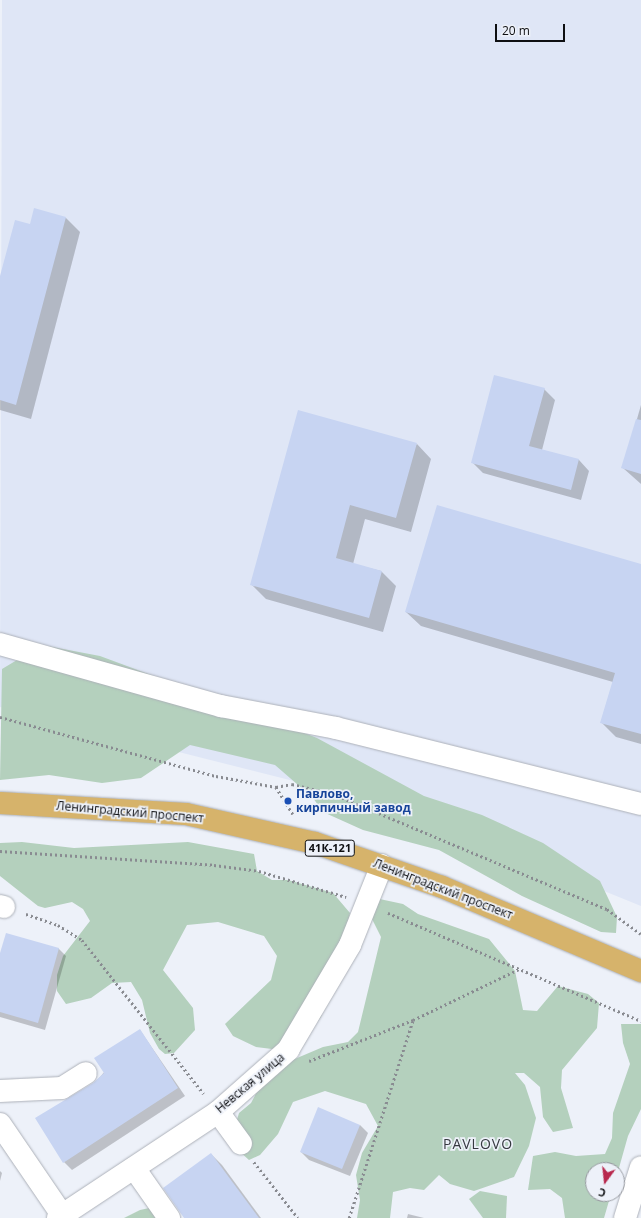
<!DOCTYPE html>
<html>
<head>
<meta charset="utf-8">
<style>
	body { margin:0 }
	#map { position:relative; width:641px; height:1218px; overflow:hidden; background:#edf1f9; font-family:"Open Sans",sans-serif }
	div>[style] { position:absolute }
	.built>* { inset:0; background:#dfe6f6 }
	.green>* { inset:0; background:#b4d0bd }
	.shadow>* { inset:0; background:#0003 }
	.building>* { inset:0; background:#c7d4f2 }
	.path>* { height:2.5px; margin-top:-1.25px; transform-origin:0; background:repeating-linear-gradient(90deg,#898b91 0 2px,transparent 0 5px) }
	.roads { filter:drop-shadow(0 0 1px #adb1b9) drop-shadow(0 0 1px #adb1b9) }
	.minor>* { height:22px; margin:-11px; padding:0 11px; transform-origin:11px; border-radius:11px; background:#fff }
	.major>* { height:22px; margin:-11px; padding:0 11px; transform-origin:11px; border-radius:11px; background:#d6b36b }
	.dots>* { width:11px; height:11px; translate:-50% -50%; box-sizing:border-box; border:2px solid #edf1f9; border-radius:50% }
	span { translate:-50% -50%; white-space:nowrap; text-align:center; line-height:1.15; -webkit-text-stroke:3.5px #edf1f9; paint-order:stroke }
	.shield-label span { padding:1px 3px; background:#edf1f9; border:1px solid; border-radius:3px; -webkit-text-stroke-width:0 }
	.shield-label { font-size:11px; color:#0e0f12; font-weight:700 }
	.transit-label { font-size:12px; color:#164399; font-weight:700 }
	.left { translate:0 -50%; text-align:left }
	.street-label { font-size:12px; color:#0e0f12 }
	.quarter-label { font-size:14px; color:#363940; letter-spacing:1px }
	.north { position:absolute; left:585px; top:1162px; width:40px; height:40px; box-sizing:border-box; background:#edf1f9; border:1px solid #94979d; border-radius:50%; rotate:195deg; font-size:11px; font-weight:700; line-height:16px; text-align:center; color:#0e0f12 }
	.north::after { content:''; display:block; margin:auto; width:14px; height:18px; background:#b8284d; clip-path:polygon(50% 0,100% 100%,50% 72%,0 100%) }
	.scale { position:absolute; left:495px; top:24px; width:70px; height:18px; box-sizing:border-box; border:2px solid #0e0f12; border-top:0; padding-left:5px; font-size:12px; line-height:14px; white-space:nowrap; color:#0e0f12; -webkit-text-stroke:3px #edf1f9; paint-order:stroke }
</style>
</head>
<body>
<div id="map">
	<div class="built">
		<div style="clip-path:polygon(2px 0,641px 0,641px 906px,397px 807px,0 707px)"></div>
	</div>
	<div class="green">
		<div style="clip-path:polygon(42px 645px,100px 656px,267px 718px,317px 738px,424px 796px,482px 815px,543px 843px,600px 881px,617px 917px,616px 933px,601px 932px,522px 896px,439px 850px,363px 830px,323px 812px,313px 798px,275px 765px,190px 745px,141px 778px,102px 783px,49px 775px,0 780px,2px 669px)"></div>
		<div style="clip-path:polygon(22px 842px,74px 848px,188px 842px,254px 854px,257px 871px,272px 880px,288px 880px,333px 893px,350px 913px,343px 951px,321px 1017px,305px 1037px,280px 1050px,256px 1047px,233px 1036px,225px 1024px,271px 980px,277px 956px,264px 936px,218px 922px,187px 925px,163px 970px,193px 1008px,195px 1030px,174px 1053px,165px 1054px,159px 1049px,150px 1033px,142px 1000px,131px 982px,112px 983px,91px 998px,66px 1004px,57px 991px,57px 975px,63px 956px,90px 921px,83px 909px,72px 902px,45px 908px,38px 906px,0 876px,0 843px)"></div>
		<div style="clip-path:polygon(375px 898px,403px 904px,418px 914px,489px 939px,515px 971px,523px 1010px,537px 1011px,558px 986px,588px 994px,599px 1003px,597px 1028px,562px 1070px,561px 1088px,573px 1128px,553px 1132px,543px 1117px,540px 1087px,524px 1073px,515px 1073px,525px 1085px,536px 1118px,529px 1146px,514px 1177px,474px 1191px,450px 1184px,439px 1175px,424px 1190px,410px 1188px,393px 1192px,390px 1218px,357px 1218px,360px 1200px,356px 1175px,362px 1153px,378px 1126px,366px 1104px,325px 1091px,293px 1102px,278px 1134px,260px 1155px,249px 1160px,230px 1143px,239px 1113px,251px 1103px,262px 1082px,290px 1061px,323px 1047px,348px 1042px,358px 1032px,381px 937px,369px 913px)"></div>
		<div style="clip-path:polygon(621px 1024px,641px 1024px,641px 1109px,628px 1136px,617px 1175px,617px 1170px,593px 1170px,593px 1194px,611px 1194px,604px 1218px,565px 1218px,562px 1198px,550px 1189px,528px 1190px,533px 1156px,555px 1152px,576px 1156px,605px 1154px,612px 1138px,613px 1113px,630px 1064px,623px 1043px)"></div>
		<div style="clip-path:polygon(480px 1191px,507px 1196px,506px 1218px,483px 1218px,469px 1199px)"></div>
		<div style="clip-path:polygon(163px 1205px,174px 1218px,124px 1218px,140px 1210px)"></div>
	</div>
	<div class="shadow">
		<div style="clip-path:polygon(66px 218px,80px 232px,31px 419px,0 410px,0 280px,31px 225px)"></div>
		<div style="clip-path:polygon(544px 389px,555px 400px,542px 450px,579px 460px,589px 471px,581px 500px,483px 473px,472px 462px)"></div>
		<div style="clip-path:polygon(641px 405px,641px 484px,623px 468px)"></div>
		<div style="clip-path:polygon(417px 444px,431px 459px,411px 532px,365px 519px,353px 564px,381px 571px,396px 586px,383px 632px,266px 599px,251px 584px)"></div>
		<div style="clip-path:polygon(641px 565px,641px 744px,616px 737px,601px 722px,613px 682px,421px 626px,406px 612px)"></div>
		<div style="clip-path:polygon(58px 948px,66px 956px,45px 1030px,0 1017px,0 957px)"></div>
		<div style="clip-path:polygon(140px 1030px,185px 1096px,72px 1170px,64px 1162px,94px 1084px)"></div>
		<div style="clip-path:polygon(360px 1125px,368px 1133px,350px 1176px,309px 1160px,301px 1152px)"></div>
		<div style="clip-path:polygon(211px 1154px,222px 1165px,261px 1218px,186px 1218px)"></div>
		<div style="clip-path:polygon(0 1171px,2px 1173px,0 1181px)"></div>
		<div style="clip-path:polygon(408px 1214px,424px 1218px,407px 1218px)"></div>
	</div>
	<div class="building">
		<div style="clip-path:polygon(34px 208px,66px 217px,16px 405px,0 400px,0 276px,15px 220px,30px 224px)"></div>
		<div style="clip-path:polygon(494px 375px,545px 388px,529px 446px,579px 459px,571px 490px,471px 463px)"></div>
		<div style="clip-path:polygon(298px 410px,417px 443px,396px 518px,350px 505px,336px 558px,382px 571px,369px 618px,250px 585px)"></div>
		<div style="clip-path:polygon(636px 419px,641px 420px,641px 474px,621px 468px)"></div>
		<div style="clip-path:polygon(437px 505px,641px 564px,641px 734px,600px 723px,615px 673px,405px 612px)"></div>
		<div style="clip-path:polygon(6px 933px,59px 948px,38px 1023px,0 1012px,0 953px)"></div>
		<div style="clip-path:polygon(140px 1029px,178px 1088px,63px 1163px,35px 1118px,93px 1083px,104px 1073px,94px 1058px)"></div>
		<div style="clip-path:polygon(318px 1107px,360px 1125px,342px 1169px,300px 1152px)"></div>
		<div style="clip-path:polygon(211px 1153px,259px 1218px,184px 1218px,163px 1188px)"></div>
	</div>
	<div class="path">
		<div style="left:0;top:717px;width:224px;rotate:15.3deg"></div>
		<div style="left:216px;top:776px;width:61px;rotate:10.4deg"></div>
		<div style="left:276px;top:787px;width:16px;rotate:-11deg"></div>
		<div style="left:292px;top:784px;width:42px;rotate:13.7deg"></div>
		<div style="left:333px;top:794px;width:297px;rotate:22.8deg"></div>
		<div style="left:607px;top:909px;width:42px;rotate:36.3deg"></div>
		<div style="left:276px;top:787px;width:32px;rotate:58deg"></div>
		<div style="left:0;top:851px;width:214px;rotate:3.7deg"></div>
		<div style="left:214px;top:865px;width:45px;rotate:7.6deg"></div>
		<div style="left:259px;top:871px;width:91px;rotate:16.6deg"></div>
		<div style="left:388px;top:913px;width:275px;rotate:23.1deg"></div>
		<div style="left:26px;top:914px;width:34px;rotate:19deg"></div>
		<div style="left:58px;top:925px;width:28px;rotate:32deg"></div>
		<div style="left:82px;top:940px;width:196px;rotate:51.6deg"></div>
		<div style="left:309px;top:1061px;width:112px;rotate:-21.5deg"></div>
		<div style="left:413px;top:1020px;width:118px;rotate:-25.7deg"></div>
		<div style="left:254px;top:1162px;width:71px;rotate:51.8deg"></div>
		<div style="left:349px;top:1218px;width:208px;rotate:-72.1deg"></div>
	</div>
	<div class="roads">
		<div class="minor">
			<div style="left:0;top:644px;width:230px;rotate:15.7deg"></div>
			<div style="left:221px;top:706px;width:117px;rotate:10.8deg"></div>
			<div style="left:336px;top:728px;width:314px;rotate:14deg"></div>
			<div style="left:0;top:906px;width:4px;rotate:14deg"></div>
			<div style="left:0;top:1091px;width:62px;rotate:-2.8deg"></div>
			<div style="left:62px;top:1088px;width:28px;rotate:-32deg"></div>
			<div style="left:218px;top:1112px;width:39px;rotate:54deg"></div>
			<div style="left:0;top:1124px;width:110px;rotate:55.7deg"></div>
			<div style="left:134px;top:1168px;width:61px;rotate:55deg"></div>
			<div style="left:58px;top:1218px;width:192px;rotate:-33.5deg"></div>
			<div style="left:218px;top:1112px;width:94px;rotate:-41.5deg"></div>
			<div style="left:288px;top:1050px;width:122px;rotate:-59.4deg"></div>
			<div style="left:350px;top:945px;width:86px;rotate:-68.2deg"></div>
			<div style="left:625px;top:1218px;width:53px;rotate:-72.6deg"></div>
		</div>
		<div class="major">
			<div style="left:0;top:803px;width:186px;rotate:3.4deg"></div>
			<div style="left:186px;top:814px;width:132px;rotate:12.7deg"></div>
			<div style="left:315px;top:843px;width:134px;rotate:19.1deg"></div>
			<div style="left:442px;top:887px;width:216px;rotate:22.9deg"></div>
		</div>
	</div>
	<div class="dots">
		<div style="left:288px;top:801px;background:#1a4fb4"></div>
	</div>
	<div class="shield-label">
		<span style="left:330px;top:848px">41К-121</span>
	</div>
	<div class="transit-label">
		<span class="left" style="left:296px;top:801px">Павлово,<br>кирпичный завод</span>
	</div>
	<div class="street-label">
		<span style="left:130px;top:812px;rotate:5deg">Ленинградский проспект</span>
		<span style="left:443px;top:889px;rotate:21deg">Ленинградский проспект</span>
		<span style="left:250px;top:1083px;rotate:-40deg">Невская улица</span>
	</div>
	<div class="quarter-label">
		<span style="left:478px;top:1144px">PAVLOVO</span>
	</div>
	<div class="north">С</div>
	<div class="scale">20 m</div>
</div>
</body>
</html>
